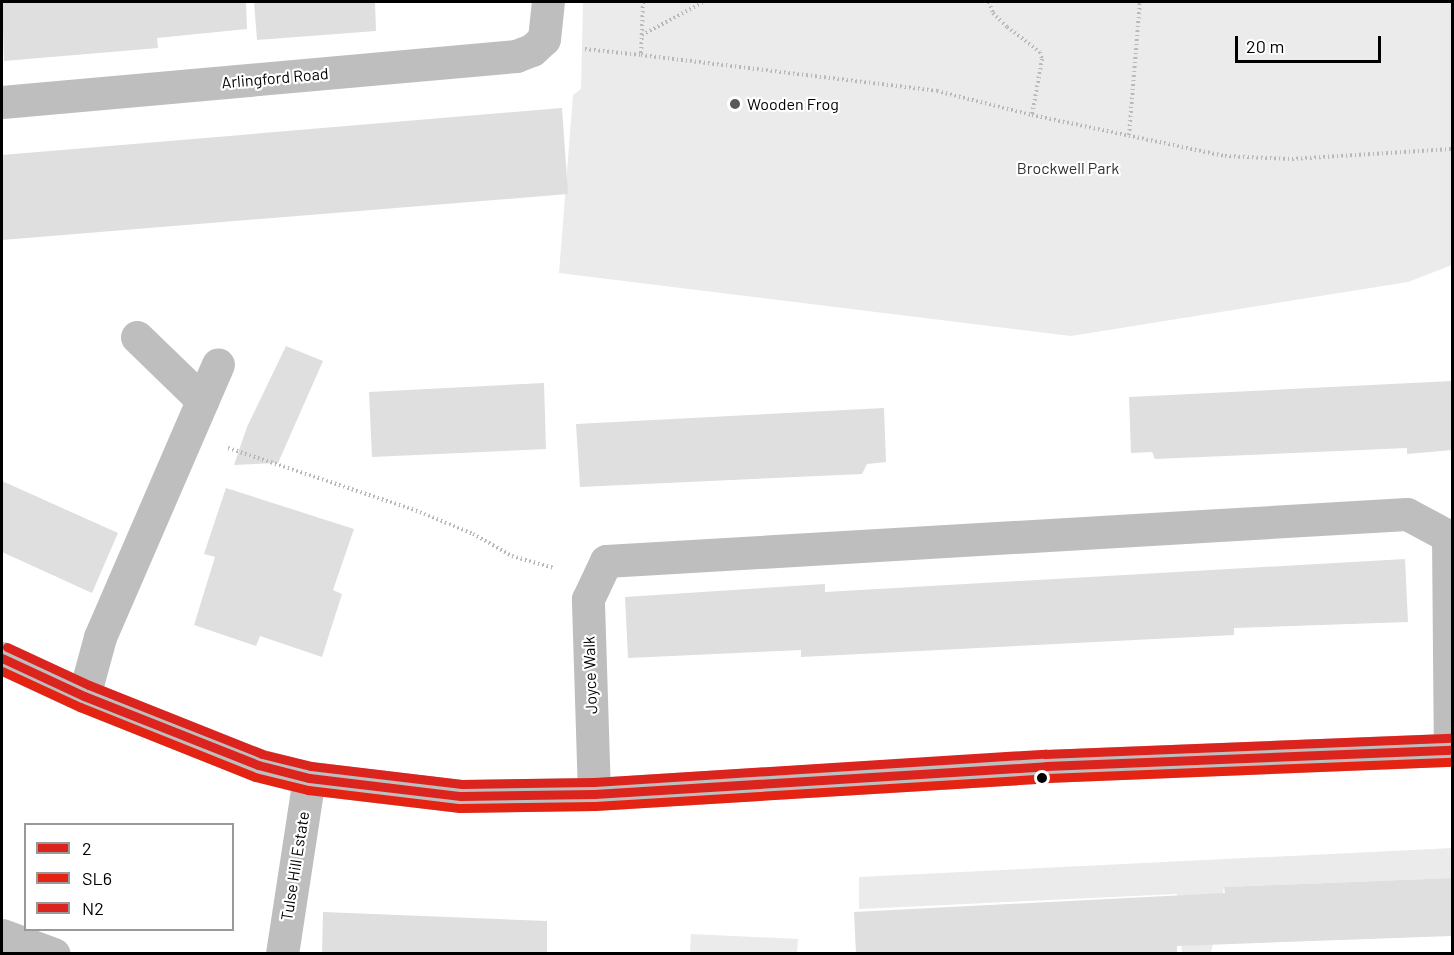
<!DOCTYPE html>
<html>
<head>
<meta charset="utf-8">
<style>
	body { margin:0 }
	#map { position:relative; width:1454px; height:955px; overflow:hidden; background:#fff; font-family:Barlow,sans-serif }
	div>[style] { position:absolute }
	.green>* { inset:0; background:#ebebeb }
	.building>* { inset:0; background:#dfdfdf }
	.path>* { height:4px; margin-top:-2px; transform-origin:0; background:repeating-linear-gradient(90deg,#b9b9b9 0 1.5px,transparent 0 4.5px) }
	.minor>* { height:33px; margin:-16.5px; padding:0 16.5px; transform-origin:16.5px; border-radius:16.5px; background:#bebebe }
	.major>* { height:33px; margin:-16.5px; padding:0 16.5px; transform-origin:16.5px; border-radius:16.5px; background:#bebebe }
	.bus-1>* { height:9px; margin:-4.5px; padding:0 4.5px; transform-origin:4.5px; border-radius:4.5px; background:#dc241f }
	.bus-2>* { height:9px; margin:-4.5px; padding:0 4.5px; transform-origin:4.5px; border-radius:4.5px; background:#e42313 }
	.bus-3>* { height:9px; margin:-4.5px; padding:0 4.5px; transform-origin:4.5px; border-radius:4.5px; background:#dc241f }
	.dots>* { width:16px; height:16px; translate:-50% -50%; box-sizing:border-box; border:3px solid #fff; border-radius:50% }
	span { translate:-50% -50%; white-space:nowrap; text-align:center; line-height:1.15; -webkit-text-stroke:4.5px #fff; paint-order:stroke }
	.street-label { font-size:16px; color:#000 }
	.poi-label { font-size:16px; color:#000 }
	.left { translate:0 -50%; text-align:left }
	.park-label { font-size:16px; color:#323232 }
	.frame { position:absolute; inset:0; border:3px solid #000; pointer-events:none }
	.legend { position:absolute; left:24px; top:823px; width:210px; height:108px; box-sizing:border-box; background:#fff; border:2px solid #999; margin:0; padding:8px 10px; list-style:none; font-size:18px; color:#000 }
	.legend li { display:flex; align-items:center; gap:12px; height:30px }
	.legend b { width:30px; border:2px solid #999 }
	.scale { position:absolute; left:1235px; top:36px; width:146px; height:27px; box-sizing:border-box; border:3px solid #000; border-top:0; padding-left:8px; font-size:18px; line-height:21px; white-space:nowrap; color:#000; -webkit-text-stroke:4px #fff; paint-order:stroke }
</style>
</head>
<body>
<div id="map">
	<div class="green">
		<div style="clip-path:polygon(583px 2px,1452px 2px,1452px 265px,1408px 282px,1071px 336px,559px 273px,573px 95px,581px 89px)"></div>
		<div style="clip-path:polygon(1452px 848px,1452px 878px,1224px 887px,1211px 953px,1182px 953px,1177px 894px,859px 909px,859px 877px)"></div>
		<div style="clip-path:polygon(691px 934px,798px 939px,797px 953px,690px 953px)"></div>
	</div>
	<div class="building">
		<div style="clip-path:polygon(2px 2px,246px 2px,247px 29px,157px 38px,158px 48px,4px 61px)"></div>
		<div style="clip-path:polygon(254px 2px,375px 2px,376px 31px,257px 40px)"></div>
		<div style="clip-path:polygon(562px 108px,568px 194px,2px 240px,2px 155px)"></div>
		<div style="clip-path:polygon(286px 346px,323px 361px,278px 463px,234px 465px,247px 427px)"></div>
		<div style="clip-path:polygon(1452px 381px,1452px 450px,1407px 454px,1407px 448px,1155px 459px,1152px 452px,1131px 453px,1129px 397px)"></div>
		<div style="clip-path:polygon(544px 383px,546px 449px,372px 457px,369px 392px)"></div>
		<div style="clip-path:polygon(884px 408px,886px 462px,867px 464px,862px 474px,580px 487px,576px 424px)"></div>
		<div style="clip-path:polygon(2px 481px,118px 533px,92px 593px,2px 552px)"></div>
		<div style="clip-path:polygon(226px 488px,354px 529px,333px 590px,342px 594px,322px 657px,260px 636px,256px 646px,194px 625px,215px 557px,204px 554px)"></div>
		<div style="clip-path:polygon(1405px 559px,1408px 622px,1234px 628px,1234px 635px,801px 657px,801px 650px,628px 658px,625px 597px,825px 584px,825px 592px)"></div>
		<div style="clip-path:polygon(1452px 878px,1452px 936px,1177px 946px,1177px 954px,856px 954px,854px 912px,1225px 893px,1224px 887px)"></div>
		<div style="clip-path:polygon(323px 912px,547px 921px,547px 954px,322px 954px)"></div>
	</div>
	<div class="path">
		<div style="left:643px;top:2px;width:53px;rotate:92.2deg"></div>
		<div style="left:641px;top:55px;width:298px;rotate:6.9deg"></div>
		<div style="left:937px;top:91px;width:98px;rotate:14.2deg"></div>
		<div style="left:1032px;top:115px;width:197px;rotate:12deg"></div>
		<div style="left:1225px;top:156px;width:67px;rotate:2.6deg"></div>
		<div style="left:1292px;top:159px;width:160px;rotate:-3.6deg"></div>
		<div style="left:989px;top:2px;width:12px;rotate:70deg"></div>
		<div style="left:993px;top:13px;width:20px;rotate:45deg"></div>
		<div style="left:1007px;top:27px;width:41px;rotate:37.1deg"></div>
		<div style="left:1040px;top:52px;width:7px;rotate:74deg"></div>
		<div style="left:1042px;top:59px;width:57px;rotate:100.1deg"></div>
		<div style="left:642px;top:35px;width:69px;rotate:-28.4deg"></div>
		<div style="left:585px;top:49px;width:56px;rotate:6.1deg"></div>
		<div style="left:1129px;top:135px;width:133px;rotate:-85.3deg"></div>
		<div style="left:228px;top:448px;width:202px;rotate:18.4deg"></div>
		<div style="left:420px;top:512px;width:57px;rotate:22.5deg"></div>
		<div style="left:473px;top:534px;width:45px;rotate:29.4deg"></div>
		<div style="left:512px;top:556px;width:44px;rotate:15.9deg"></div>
	</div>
	<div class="minor">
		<div style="left:2px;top:102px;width:516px;rotate:-5.11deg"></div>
		<div style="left:516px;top:56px;width:17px;rotate:-21deg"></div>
		<div style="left:532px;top:50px;width:16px;rotate:-43deg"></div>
		<div style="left:544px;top:39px;width:37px;rotate:-84deg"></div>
		<div style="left:137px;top:337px;width:91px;rotate:44.1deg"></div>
		<div style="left:84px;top:696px;width:61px;rotate:-74.8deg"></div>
		<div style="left:100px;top:637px;width:297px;rotate:-66.6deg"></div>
		<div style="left:594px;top:794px;width:195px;rotate:-91.8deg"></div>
		<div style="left:588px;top:599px;width:42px;rotate:-64.7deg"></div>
		<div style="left:606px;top:561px;width:802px;rotate:-3.36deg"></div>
		<div style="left:1407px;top:514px;width:47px;rotate:28.2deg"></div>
		<div style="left:1448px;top:536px;width:214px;rotate:89.5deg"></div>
		<div style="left:2px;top:935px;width:55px;rotate:20.1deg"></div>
		<div style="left:282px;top:954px;width:178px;rotate:-81.3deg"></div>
	</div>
	<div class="major">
		<div style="left:2px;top:658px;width:90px;rotate:24.9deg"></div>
		<div style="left:84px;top:696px;width:187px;rotate:21.6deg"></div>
		<div style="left:258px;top:765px;width:53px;rotate:14.3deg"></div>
		<div style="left:309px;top:778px;width:153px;rotate:6.8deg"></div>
		<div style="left:461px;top:796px;width:133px;rotate:-0.9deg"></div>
		<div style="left:594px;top:794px;width:453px;rotate:-3.5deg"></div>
		<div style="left:1046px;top:766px;width:406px;rotate:-2.3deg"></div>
	</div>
	<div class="bus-1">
		<div style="left:2px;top:658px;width:90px;rotate:24.9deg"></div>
		<div style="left:84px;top:696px;width:187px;rotate:21.6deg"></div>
		<div style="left:258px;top:765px;width:53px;rotate:14.3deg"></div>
		<div style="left:309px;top:778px;width:153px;rotate:6.8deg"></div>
		<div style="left:461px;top:796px;width:133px;rotate:-0.9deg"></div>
		<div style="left:594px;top:794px;width:453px;rotate:-3.5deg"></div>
		<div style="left:1046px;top:766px;width:406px;rotate:-2.3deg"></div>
	</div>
	<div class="bus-2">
		<div style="left:2px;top:671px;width:86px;rotate:24.8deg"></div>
		<div style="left:80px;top:707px;width:188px;rotate:21.8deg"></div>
		<div style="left:255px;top:777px;width:55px;rotate:13.8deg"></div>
		<div style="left:308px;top:790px;width:153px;rotate:6.8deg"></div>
		<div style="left:460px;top:808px;width:135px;rotate:-0.8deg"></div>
		<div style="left:595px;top:806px;width:453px;rotate:-3.5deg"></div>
		<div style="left:1047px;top:778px;width:405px;rotate:-2.3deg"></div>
	</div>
	<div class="bus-3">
		<div style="left:7px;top:647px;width:90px;rotate:24.9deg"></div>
		<div style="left:89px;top:685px;width:186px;rotate:21.7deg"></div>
		<div style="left:262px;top:754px;width:50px;rotate:13.8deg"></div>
		<div style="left:311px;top:766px;width:152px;rotate:6.8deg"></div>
		<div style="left:462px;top:784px;width:132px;rotate:-0.9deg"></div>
		<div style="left:594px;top:782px;width:452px;rotate:-3.6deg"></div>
		<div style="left:1045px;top:754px;width:407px;rotate:-2.3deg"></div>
	</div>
	<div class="dots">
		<div style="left:735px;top:104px;background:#595959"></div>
		<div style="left:1042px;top:778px;background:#000"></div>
	</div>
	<div class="street-label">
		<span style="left:275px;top:78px;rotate:-5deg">Arlingford Road</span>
		<span style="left:590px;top:675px;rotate:-92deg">Joyce Walk</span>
		<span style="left:295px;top:866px;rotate:-81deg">Tulse Hill Estate</span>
	</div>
	<div class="poi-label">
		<span class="left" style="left:747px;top:104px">Wooden Frog</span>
	</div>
	<div class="park-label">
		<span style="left:1068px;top:168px">Brockwell Park</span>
	</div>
	<div class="frame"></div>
	<ul class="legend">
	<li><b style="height:8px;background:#dc241f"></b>2</li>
	<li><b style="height:8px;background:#e42313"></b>SL6</li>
	<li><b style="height:8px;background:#dc241f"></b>N2</li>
	</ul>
	<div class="scale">20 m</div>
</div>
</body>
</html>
